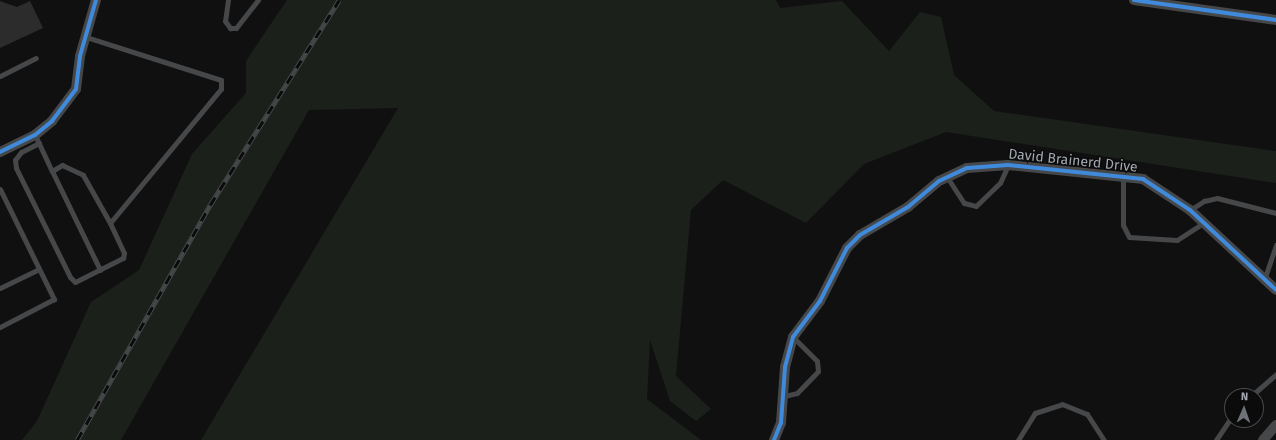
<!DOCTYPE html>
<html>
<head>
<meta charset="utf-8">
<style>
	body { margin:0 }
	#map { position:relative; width:1276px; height:440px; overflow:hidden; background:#101011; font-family:"Fira Sans",sans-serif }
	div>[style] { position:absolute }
	.green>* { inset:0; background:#1b201b }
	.building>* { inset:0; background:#2c2c2d }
	.lane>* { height:5px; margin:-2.5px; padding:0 2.5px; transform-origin:2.5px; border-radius:2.5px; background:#454749 }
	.street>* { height:10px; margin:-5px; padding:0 5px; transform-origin:5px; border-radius:5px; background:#454749 }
	.rail>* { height:4.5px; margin-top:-2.25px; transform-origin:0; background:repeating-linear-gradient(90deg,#0b0b0c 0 9px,#464749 0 18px); box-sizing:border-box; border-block:1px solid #464749 }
	.cycleway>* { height:4px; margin:-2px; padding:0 2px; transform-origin:2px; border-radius:2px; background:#408adc }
	span { translate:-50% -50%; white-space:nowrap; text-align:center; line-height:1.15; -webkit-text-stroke:3px #0b0b0c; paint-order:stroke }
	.street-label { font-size:14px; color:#a2a9b0 }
	.north { position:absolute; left:1224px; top:388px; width:40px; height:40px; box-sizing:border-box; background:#0b0b0c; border:1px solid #474a4e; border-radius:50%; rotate:2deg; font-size:11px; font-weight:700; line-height:16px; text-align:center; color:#a2a9b0 }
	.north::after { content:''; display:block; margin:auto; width:14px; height:18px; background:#6f7378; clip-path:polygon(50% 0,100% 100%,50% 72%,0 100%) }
</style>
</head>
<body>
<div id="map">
	<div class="green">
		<div style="clip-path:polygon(287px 0,776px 0,780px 8px,842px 1px,889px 51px,920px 12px,941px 17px,954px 75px,994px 111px,1276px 151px,1276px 183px,946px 132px,864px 164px,806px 223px,723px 180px,691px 210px,676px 376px,711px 409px,696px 421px,670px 401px,650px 340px,647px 399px,701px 440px,201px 440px,398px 108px,309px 110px,121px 440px,22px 440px,37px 421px,91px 302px,139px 270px,192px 154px,246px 93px,246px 61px)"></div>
	</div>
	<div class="building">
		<div style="clip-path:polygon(0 1px,17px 7px,30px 1px,43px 28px,0 48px)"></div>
	</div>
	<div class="lane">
		<div style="left:228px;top:0;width:21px;rotate:98deg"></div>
		<div style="left:225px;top:21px;width:9px;rotate:54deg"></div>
		<div style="left:230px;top:28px;width:6px"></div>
		<div style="left:236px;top:28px;width:36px;rotate:-52deg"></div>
		<div style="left:0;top:76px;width:40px;rotate:-26.6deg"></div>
		<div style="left:35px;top:135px;width:40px;rotate:65deg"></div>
		<div style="left:52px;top:171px;width:12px;rotate:-31deg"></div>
		<div style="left:62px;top:165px;width:23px;rotate:25deg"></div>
		<div style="left:83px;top:175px;width:55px;rotate:60.6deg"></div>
		<div style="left:110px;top:223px;width:174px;rotate:-50.4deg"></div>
		<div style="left:221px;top:89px;width:9px;rotate:-90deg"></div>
		<div style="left:221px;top:80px;width:142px;rotate:-162.3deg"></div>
		<div style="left:39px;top:143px;width:20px;rotate:153deg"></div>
		<div style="left:21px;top:152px;width:10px;rotate:127deg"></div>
		<div style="left:15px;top:160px;width:8px;rotate:83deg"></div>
		<div style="left:16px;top:168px;width:122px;rotate:63.6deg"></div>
		<div style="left:70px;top:277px;width:7px;rotate:45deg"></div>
		<div style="left:75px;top:282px;width:54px;rotate:-26.6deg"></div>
		<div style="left:123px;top:258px;width:5px;rotate:-79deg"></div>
		<div style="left:124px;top:253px;width:33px;rotate:-115deg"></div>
		<div style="left:52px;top:171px;width:110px;rotate:64.1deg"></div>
		<div style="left:947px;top:177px;width:31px;rotate:57deg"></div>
		<div style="left:964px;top:203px;width:12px;rotate:14deg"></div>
		<div style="left:976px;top:206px;width:33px;rotate:-44deg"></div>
		<div style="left:1000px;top:183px;width:20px;rotate:-66deg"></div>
		<div style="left:1123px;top:177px;width:48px;rotate:90deg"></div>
		<div style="left:1123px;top:225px;width:13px;rotate:63deg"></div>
		<div style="left:1129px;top:237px;width:48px;rotate:3.6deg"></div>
		<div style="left:1177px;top:240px;width:31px;rotate:-33deg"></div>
		<div style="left:0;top:189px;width:123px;rotate:63.9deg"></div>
		<div style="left:54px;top:299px;width:61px;rotate:152.6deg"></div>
		<div style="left:1190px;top:210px;width:17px;rotate:-33deg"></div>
		<div style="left:1204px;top:201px;width:13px;rotate:-13deg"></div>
		<div style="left:1217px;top:198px;width:61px;rotate:14.3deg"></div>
		<div style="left:1265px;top:277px;width:34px;rotate:-71deg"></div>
		<div style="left:0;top:288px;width:43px;rotate:-26deg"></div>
		<div style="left:784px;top:396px;width:13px;rotate:-13deg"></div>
		<div style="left:797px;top:393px;width:30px;rotate:-46deg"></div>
		<div style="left:818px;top:371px;width:10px;rotate:-96deg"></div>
		<div style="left:817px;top:361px;width:34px;rotate:-135deg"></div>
		<div style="left:1251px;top:396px;width:33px;rotate:-41deg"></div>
		<div style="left:1018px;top:440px;width:32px;rotate:-58deg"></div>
		<div style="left:1035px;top:413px;width:28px;rotate:-18deg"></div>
		<div style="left:1062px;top:404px;width:27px;rotate:22deg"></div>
		<div style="left:1087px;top:414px;width:31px;rotate:57deg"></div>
		<div style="left:1216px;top:440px;width:29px;rotate:-56deg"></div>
	</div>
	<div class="street">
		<div style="left:1134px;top:0;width:143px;rotate:8deg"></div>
		<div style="left:0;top:152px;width:39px;rotate:-26deg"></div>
		<div style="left:35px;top:135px;width:22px;rotate:-39deg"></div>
		<div style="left:52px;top:121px;width:40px;rotate:-53deg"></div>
		<div style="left:76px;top:89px;width:33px;rotate:-83deg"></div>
		<div style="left:80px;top:56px;width:58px;rotate:-74.1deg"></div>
		<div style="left:774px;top:440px;width:18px;rotate:-68deg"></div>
		<div style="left:781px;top:423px;width:56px;rotate:-85.9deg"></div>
		<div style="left:785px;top:367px;width:31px;rotate:-75deg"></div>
		<div style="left:793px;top:337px;width:45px;rotate:-53.1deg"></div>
		<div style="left:820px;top:301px;width:59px;rotate:-63deg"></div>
		<div style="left:847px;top:248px;width:18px;rotate:-45deg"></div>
		<div style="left:860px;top:235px;width:56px;rotate:-30.3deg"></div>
		<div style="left:908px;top:207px;width:40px;rotate:-40deg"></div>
		<div style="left:939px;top:181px;width:31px;rotate:-25deg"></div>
		<div style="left:967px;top:168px;width:41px;rotate:-4.2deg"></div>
		<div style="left:1008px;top:165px;width:136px;rotate:5.9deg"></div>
		<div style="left:1143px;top:179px;width:56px;rotate:33.4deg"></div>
		<div style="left:1190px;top:210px;width:117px;rotate:42.9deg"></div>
		<div style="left:1263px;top:440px;width:20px;rotate:-49deg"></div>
	</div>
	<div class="rail">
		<div style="left:77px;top:440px;width:270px;rotate:-60.5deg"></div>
		<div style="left:210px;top:205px;width:242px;rotate:-57.8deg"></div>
	</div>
	<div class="cycleway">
		<div style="left:1134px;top:0;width:143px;rotate:8deg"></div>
		<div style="left:0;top:152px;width:39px;rotate:-26deg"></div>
		<div style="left:35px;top:135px;width:22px;rotate:-39deg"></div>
		<div style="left:52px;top:121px;width:40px;rotate:-53deg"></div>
		<div style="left:76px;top:89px;width:33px;rotate:-83deg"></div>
		<div style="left:80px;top:56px;width:58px;rotate:-74.1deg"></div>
		<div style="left:774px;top:440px;width:18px;rotate:-68deg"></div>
		<div style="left:781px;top:423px;width:56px;rotate:-85.9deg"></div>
		<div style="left:785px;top:367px;width:31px;rotate:-75deg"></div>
		<div style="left:793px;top:337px;width:45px;rotate:-53.1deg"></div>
		<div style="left:820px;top:301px;width:59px;rotate:-63deg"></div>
		<div style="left:847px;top:248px;width:18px;rotate:-45deg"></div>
		<div style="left:860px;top:235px;width:56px;rotate:-30.3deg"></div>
		<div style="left:908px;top:207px;width:40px;rotate:-40deg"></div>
		<div style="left:939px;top:181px;width:31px;rotate:-25deg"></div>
		<div style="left:967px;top:168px;width:41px;rotate:-4.2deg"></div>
		<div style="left:1008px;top:165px;width:136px;rotate:5.9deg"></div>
		<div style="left:1143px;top:179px;width:56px;rotate:33.4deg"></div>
		<div style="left:1190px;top:210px;width:117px;rotate:42.9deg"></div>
	</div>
	<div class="street-label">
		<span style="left:1073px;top:161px;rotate:6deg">David Brainerd Drive</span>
	</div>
	<div class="north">N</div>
</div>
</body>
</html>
